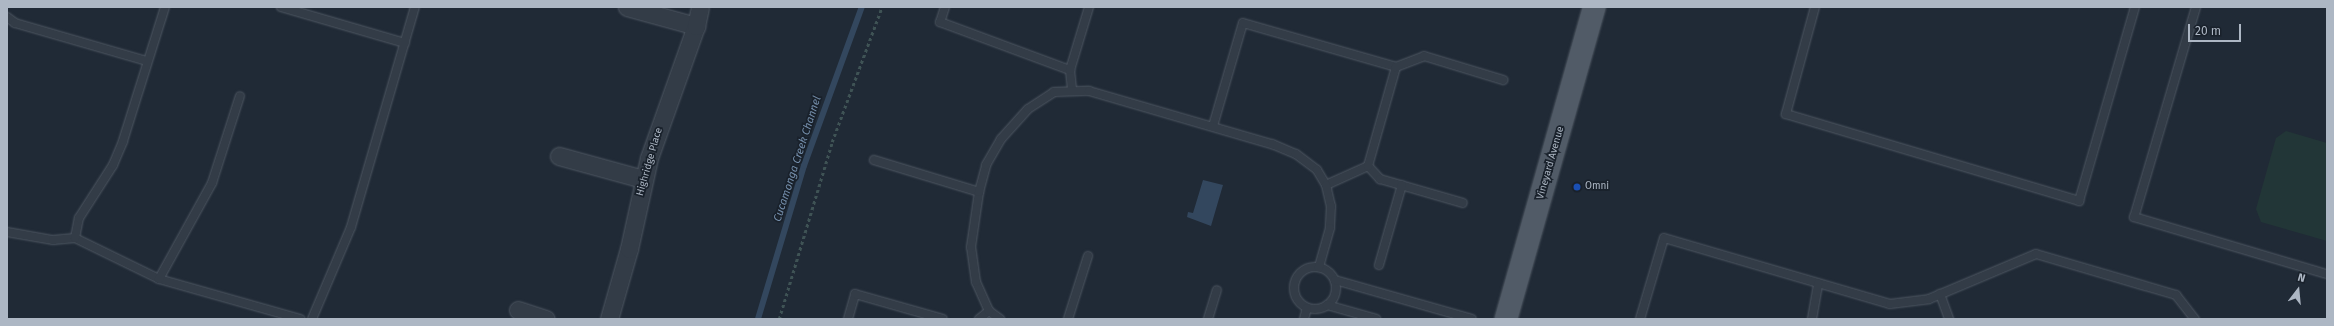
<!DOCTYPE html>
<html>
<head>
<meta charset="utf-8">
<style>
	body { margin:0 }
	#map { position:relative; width:2334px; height:326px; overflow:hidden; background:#202a36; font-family:"Fira Sans",sans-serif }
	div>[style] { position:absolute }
	.green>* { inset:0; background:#223637 }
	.water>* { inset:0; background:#33475e }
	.stream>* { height:5.5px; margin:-2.75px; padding:0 2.75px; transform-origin:2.75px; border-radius:2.75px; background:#33475e }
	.path>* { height:2.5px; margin-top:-1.25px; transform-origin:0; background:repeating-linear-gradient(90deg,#3f5355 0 3px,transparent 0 6px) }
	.roads { filter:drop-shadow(0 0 1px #4e5762) drop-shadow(0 0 1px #4e5762) }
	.service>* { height:8px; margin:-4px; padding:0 4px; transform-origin:4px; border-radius:4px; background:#333c47 }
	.service>.ring { margin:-4px; padding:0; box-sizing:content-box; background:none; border:8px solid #333c47; border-radius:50% }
	.minor>* { height:17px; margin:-8.5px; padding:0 8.5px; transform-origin:8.5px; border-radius:8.5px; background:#333c47 }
	.primary>* { height:22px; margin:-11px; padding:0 11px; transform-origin:11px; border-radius:11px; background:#515b67 }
	.dots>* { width:11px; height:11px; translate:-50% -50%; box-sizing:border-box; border:2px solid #19212b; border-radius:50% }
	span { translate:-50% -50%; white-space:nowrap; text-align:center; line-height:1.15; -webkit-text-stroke:3.5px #19212b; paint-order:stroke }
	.street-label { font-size:10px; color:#adb7c4 }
	.poi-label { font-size:10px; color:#adb7c4 }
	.left { translate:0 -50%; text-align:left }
	.water-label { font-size:11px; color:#758fac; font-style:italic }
	.frame { position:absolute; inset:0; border:8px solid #adb7c4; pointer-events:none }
	.north { position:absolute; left:2278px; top:270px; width:40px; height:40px; -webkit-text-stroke:3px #19212b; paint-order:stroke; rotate:16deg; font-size:11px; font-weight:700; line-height:16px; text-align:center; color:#adb7c4 }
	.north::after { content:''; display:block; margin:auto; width:14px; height:18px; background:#adb7c4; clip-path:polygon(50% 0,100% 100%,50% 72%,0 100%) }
	.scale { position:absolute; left:2188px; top:24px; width:53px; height:18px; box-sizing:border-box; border:2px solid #adb7c4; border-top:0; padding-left:5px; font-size:12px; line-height:14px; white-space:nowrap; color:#adb7c4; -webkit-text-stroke:3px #19212b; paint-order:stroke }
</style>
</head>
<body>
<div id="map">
	<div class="green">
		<div style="clip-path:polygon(2286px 131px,2327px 143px,2327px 241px,2261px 222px,2256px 209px,2276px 138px)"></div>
	</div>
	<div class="water">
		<div style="clip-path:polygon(1203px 180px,1223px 185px,1211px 226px,1187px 217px,1188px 212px,1193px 213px)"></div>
	</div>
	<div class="stream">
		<div style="left:758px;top:319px;width:160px;rotate:-73.3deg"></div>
		<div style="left:804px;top:166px;width:169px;rotate:-70deg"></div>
	</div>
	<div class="path">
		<div style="left:779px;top:319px;width:185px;rotate:-73.3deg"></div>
		<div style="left:832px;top:142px;width:144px;rotate:-69.7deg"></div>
	</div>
	<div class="roads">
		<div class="service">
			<div style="left:281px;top:7px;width:129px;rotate:16.2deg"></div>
			<div style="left:945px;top:7px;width:16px;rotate:108deg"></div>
			<div style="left:940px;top:22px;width:139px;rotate:20.3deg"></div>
			<div style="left:1070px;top:70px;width:20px;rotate:84deg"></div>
			<div style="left:1815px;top:7px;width:111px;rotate:105.2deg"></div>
			<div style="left:1786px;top:114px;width:306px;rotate:16.5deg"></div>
			<div style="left:2079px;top:201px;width:202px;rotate:-73.9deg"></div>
			<div style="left:2196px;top:7px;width:219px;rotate:106.4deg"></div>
			<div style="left:2134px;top:217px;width:201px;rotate:16.5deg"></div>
			<div style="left:7px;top:17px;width:10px;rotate:37deg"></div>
			<div style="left:15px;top:23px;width:137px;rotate:16.1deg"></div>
			<div style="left:1070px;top:70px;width:66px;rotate:-73.2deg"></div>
			<div style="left:1213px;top:126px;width:107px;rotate:-73.8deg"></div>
			<div style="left:1243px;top:23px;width:159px;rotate:16deg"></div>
			<div style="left:874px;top:160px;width:110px;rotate:16.9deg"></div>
			<div style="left:1368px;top:166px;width:18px;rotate:47deg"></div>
			<div style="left:1380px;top:179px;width:86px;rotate:16.1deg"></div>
			<div style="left:1326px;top:185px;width:46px;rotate:-24.3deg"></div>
			<div style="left:1368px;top:166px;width:103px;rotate:-74.2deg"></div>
			<div style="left:1396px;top:67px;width:30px;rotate:-21deg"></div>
			<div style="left:1424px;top:56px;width:83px;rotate:16.9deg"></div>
			<div style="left:7px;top:232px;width:47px;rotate:9.9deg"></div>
			<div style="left:53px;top:240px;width:22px;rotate:-5deg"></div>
			<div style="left:75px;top:238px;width:93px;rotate:26deg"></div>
			<div style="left:159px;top:279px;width:147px;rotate:15.8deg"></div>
			<div style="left:75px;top:238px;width:20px;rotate:-79deg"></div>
			<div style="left:79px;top:218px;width:63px;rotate:-57.3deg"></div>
			<div style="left:113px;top:165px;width:26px;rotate:-67deg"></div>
			<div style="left:123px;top:141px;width:140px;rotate:-72.6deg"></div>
			<div style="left:1379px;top:265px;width:83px;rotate:-74deg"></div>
			<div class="ring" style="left:1294px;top:267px;width:34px;height:34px"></div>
			<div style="left:159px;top:279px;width:110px;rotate:-61.1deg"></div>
			<div style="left:212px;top:183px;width:91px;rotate:-72.2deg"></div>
			<div style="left:1335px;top:280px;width:142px;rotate:15.9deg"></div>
			<div style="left:1940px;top:294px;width:27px;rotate:70deg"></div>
			<div style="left:1327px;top:305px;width:51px;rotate:15.9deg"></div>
			<div style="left:312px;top:319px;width:100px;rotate:-67deg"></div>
			<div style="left:351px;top:227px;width:229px;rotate:-73.8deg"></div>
			<div style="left:848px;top:319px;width:26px;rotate:-74deg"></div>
			<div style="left:855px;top:294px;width:91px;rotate:15.9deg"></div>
			<div style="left:979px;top:319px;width:13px;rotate:-39deg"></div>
			<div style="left:1000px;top:319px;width:14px;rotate:-144deg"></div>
			<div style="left:989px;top:311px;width:32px;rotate:-114deg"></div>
			<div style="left:976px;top:282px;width:35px;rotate:-98deg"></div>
			<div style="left:971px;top:247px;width:56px;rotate:-81.7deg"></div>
			<div style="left:979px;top:192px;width:28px;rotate:-75deg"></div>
			<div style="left:986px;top:165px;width:30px;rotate:-60deg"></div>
			<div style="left:1001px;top:139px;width:40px;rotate:-48deg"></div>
			<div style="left:1028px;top:109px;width:31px;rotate:-33deg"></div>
			<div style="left:1054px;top:92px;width:35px;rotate:-2deg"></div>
			<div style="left:1089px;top:91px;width:191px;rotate:16.2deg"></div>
			<div style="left:1272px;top:144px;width:26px;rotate:23deg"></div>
			<div style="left:1296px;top:154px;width:26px;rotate:37deg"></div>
			<div style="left:1317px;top:170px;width:17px;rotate:59deg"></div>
			<div style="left:1326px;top:185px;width:22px;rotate:77deg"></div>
			<div style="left:1331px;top:206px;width:22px;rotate:93deg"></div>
			<div style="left:1330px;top:228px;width:41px;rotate:105.8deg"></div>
			<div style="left:1068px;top:319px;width:66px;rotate:-72.4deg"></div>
			<div style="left:1208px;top:319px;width:30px;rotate:-73deg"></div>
			<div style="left:1304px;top:319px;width:11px;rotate:-75deg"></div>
			<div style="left:1640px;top:319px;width:84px;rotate:-73.5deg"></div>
			<div style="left:1664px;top:238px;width:235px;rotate:16.3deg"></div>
			<div style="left:1890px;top:304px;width:39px;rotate:-7deg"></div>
			<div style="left:1929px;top:299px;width:116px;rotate:-22.8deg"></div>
			<div style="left:2036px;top:254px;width:146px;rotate:16.3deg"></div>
			<div style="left:2176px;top:295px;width:31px;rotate:52deg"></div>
			<div style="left:1812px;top:319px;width:36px;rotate:-80deg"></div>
		</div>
		<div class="minor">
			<div style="left:627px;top:7px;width:72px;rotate:15.4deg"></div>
			<div style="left:559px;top:156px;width:87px;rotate:15.3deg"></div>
			<div style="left:518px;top:310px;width:29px;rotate:18deg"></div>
			<div style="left:609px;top:319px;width:73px;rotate:-74.1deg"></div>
			<div style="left:629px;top:249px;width:93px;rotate:-77.6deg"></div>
			<div style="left:649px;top:158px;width:140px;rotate:-70.4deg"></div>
			<div style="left:696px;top:26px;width:19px;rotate:-78deg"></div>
		</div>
		<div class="primary">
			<div style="left:1506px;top:319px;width:324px;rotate:-74.2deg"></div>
		</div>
	</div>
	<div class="dots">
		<div style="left:1577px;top:187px;background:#1a4fb4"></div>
	</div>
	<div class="street-label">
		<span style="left:650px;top:162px;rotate:-74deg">Highridge Place</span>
		<span style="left:1551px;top:163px;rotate:-74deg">Vineyard Avenue</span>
	</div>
	<div class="poi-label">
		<span class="left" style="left:1585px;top:187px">Omni</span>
	</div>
	<div class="water-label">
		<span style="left:798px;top:159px;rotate:-72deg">Cucamonga Creek Channel</span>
	</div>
	<div class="frame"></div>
	<div class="north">N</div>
	<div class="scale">20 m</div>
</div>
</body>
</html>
